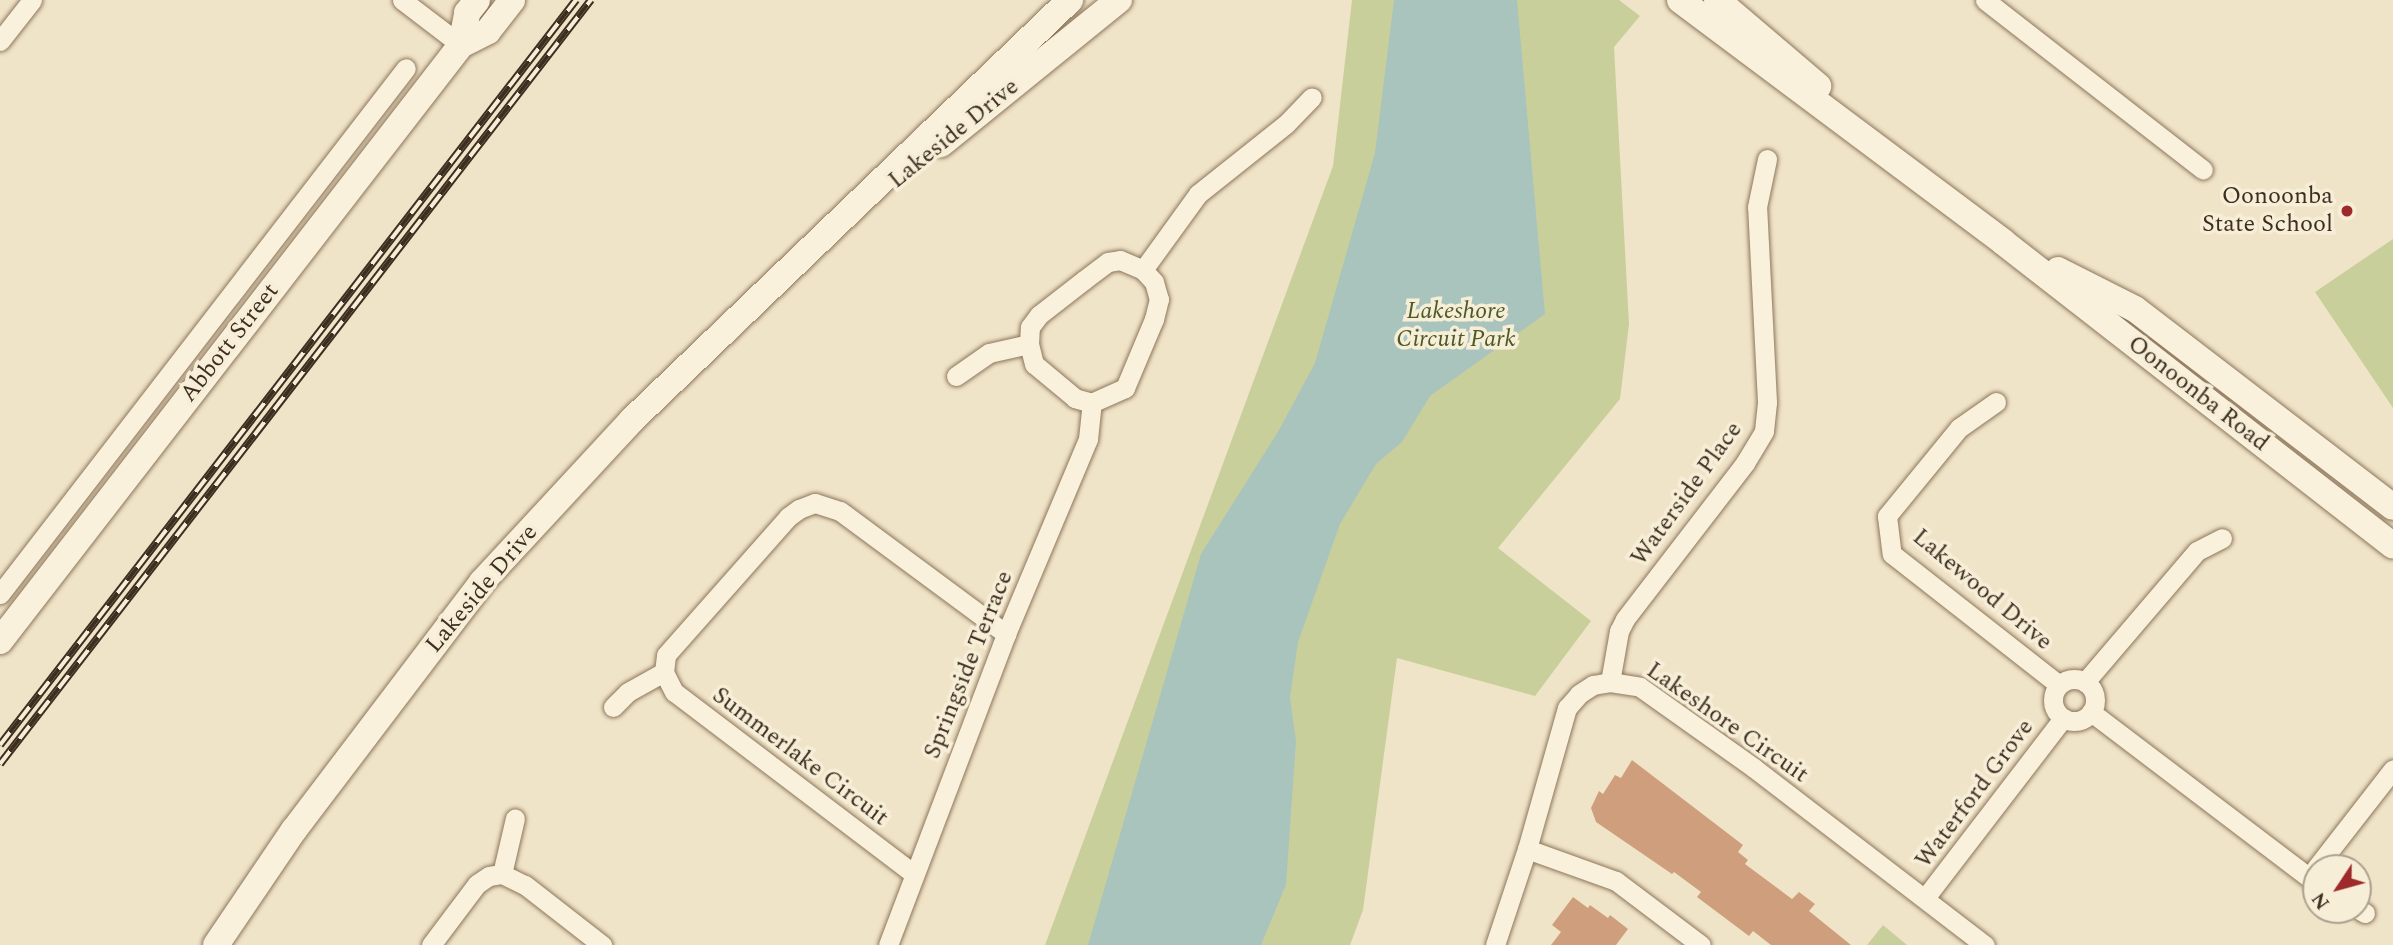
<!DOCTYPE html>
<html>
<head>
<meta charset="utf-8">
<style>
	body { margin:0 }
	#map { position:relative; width:2393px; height:945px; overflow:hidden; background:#f0e4c8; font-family:Spectral,serif }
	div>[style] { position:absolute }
	.green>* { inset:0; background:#c9cf9b }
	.water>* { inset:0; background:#a9c4bc }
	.building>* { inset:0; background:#cf9f7d }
	.roads { filter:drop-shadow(0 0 2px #8d765c) drop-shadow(0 0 2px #8d765c) }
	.street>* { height:19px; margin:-9.5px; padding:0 9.5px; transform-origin:9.5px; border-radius:9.5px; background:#faf1dc }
	.street>.ring { margin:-9.5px; padding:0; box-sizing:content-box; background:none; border:19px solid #faf1dc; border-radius:50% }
	.secondary>* { height:26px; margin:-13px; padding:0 13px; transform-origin:13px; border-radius:13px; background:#faf1dc }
	.rail>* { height:8px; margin-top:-4px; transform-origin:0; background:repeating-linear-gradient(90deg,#f7eed8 0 16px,#3d2e20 0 32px); box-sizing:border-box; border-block:2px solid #3d2e20 }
	.dots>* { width:19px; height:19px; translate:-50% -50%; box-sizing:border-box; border:4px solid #f7eed8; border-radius:50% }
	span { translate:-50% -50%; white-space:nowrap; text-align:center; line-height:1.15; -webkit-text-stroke:7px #f7eed8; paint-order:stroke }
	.street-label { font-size:24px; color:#3d2e20 }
	.poi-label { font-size:24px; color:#3d2e20 }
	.right { translate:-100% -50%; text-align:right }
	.park-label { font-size:24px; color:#4d5a26; font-style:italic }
	.north { position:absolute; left:2302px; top:854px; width:70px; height:70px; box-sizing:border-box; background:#f7eed8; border:2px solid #ada18e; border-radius:50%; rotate:234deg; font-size:19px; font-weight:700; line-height:28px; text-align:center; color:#3d2e20 }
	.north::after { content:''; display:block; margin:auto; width:24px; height:32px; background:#9e2a2b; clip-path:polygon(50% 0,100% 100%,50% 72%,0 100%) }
</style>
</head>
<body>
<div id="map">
	<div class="green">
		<div style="clip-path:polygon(1352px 0,1619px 0,1640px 16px,1614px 47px,1629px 324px,1620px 399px,1498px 548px,1591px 621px,1535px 696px,1397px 658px,1363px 910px,1350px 945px,1045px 945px,1333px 166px)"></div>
		<div style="clip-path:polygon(2393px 239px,2393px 408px,2315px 292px)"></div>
		<div style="clip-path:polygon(1883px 925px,1907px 945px,1867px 945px)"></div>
	</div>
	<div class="water">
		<div style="clip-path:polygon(1394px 0,1517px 0,1545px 314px,1430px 396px,1402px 442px,1376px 464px,1340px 524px,1298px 642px,1290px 698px,1296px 741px,1286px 885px,1261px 945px,1088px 945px,1201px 554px,1279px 430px,1315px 363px,1375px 153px)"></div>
	</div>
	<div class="building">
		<div style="clip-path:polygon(1632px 760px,1743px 845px,1738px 852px,1748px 860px,1745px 864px,1792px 899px,1799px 892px,1815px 904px,1809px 911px,1851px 945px,1771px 945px,1753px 931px,1749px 936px,1697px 897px,1701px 892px,1674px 872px,1672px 874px,1596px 822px,1591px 808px,1599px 791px,1603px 794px,1615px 775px,1621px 778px)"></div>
		<div style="clip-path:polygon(1573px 897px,1588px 908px,1590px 905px,1608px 918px,1610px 915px,1628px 929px,1616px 945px,1551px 945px,1561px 932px,1552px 925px)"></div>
	</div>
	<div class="roads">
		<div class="street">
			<div style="left:402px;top:0;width:74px;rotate:37.3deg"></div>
			<div style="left:1985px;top:0;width:276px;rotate:37.9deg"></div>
			<div style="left:0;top:41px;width:52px;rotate:-52deg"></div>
			<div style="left:1120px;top:260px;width:25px;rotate:23deg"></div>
			<div style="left:1143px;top:270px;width:16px;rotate:47deg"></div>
			<div style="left:1154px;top:282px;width:18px;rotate:74deg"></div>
			<div style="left:1159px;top:299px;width:21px;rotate:104deg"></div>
			<div style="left:1154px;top:319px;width:75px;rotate:112.8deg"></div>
			<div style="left:1125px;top:388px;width:36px;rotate:156deg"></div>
			<div style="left:1092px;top:403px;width:18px;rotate:-164deg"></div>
			<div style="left:1075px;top:398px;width:53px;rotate:-140.3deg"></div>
			<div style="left:1034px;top:364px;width:21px;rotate:-104deg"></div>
			<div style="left:1029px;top:344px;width:17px;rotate:-87deg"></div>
			<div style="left:1030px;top:327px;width:15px;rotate:-53deg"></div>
			<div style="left:1039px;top:315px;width:57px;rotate:-37.9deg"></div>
			<div style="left:1084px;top:280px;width:30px;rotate:-37deg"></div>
			<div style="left:1108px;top:262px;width:12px;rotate:-9deg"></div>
			<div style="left:1143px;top:270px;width:94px;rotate:-54.1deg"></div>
			<div style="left:1198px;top:194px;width:112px;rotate:-38.5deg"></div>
			<div style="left:1286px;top:124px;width:37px;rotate:-46deg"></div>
			<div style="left:956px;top:376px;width:40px;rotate:-34.9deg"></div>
			<div style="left:989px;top:353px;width:41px;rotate:-12.7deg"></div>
			<div style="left:1996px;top:402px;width:45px;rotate:144.9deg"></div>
			<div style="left:1959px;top:428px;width:114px;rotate:129.3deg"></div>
			<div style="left:1887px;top:516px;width:38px;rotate:83deg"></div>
			<div style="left:1892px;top:554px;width:212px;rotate:38.1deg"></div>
			<div style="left:0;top:594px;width:664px;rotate:-52.34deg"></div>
			<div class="ring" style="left:2053px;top:679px;width:23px;height:23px"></div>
			<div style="left:1610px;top:682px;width:52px;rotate:-80deg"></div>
			<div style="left:1619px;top:631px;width:13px;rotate:-63deg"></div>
			<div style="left:1625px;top:619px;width:197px;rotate:-52.4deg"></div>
			<div style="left:1745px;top:463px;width:37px;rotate:-59deg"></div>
			<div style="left:1764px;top:431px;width:29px;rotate:-84deg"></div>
			<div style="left:1767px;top:402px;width:195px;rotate:-92.9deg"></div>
			<div style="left:1757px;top:207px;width:49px;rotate:-78.2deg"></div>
			<div style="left:2085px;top:682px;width:172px;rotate:-49.5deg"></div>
			<div style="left:2197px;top:551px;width:28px;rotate:-27deg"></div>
			<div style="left:613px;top:707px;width:21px;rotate:-45deg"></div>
			<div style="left:628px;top:692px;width:41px;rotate:-29.1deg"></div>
			<div style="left:2091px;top:712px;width:283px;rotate:37.2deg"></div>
			<div style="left:1527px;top:849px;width:95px;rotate:19.8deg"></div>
			<div style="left:1616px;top:881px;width:106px;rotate:37deg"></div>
			<div style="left:2316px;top:868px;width:125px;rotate:-52.1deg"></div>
			<div style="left:502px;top:874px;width:57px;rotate:-76.9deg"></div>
			<div style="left:914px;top:874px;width:301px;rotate:-142.8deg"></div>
			<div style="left:674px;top:692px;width:22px;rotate:-117deg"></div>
			<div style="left:664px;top:672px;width:17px;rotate:-83deg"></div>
			<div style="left:666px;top:655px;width:184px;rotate:-48.5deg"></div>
			<div style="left:788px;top:517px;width:14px;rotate:-36deg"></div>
			<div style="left:799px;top:509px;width:17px;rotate:-21deg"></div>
			<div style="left:815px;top:503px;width:26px;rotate:18deg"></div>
			<div style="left:840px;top:511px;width:207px;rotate:36.5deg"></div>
			<div style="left:1925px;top:898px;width:227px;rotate:-52.5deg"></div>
			<div style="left:2358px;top:909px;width:8px;rotate:30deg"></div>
			<div style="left:431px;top:945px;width:76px;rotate:-53deg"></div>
			<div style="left:477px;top:884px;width:14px;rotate:-34deg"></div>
			<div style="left:489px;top:876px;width:13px;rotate:-9deg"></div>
			<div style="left:502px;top:874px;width:25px;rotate:26deg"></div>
			<div style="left:525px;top:885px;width:98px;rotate:37.9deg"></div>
			<div style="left:888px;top:945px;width:333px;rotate:-69.2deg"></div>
			<div style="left:1006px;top:634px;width:212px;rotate:-67.2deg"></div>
			<div style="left:1088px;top:439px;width:36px;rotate:-84deg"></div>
			<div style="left:1495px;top:945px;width:101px;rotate:-71.6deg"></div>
			<div style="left:1527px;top:849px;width:147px;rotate:-74.2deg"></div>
			<div style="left:1567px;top:708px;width:18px;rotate:-49deg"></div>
			<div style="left:1579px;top:694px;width:17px;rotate:-33deg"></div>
			<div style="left:1593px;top:685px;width:17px;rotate:-10deg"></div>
			<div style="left:1610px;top:682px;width:30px;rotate:9deg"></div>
			<div style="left:1640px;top:687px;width:140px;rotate:35.4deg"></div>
			<div style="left:1754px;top:768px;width:291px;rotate:37.5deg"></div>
		</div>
		<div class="secondary">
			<div style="left:1680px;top:0;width:404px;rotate:36.8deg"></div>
			<div style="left:2003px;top:242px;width:494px;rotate:37.9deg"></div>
			<div style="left:1717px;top:0;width:133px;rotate:40.4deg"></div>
			<div style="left:461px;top:45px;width:33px;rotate:-79deg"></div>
			<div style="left:467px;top:13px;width:16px;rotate:-52deg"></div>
			<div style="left:941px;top:144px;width:229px;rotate:-39deg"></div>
			<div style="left:2058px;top:270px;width:86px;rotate:26.9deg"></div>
			<div style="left:2135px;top:309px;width:325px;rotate:37.5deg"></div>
			<div style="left:0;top:641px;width:753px;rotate:-52.28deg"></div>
			<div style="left:461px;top:45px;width:30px;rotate:-27deg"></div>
			<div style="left:488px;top:31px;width:39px;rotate:-52deg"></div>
			<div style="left:216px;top:945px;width:139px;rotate:-55.9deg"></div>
			<div style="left:294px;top:830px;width:311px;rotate:-52.8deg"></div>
			<div style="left:482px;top:582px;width:221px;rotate:-47.2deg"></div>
			<div style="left:632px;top:420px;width:607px;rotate:-43.8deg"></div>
		</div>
	</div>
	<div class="rail">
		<div style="left:0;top:745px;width:942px;rotate:-52.29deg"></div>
		<div style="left:0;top:764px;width:966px;rotate:-52.28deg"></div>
	</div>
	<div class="dots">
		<div style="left:2347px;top:211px;background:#9e2a2b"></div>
	</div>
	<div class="street-label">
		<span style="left:954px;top:134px;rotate:-39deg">Lakeside Drive</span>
		<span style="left:230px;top:343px;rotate:-52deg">Abbott Street</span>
		<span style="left:2198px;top:394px;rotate:38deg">Oonoonba Road</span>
		<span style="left:1687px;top:494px;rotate:-54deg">Waterside Place</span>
		<span style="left:482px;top:589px;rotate:-50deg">Lakeside Drive</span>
		<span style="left:1982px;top:590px;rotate:40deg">Lakewood Drive</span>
		<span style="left:969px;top:665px;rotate:-68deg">Springside Terrace</span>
		<span style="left:1727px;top:723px;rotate:35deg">Lakeshore Circuit</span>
		<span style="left:800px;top:757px;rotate:37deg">Summerlake Circuit</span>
		<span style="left:1975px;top:794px;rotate:-53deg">Waterford Grove</span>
	</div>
	<div class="poi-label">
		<span class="right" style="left:2333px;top:211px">Oonoonba<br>State School</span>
	</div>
	<div class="park-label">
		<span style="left:1456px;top:326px">Lakeshore<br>Circuit Park</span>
	</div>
	<div class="north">N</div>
</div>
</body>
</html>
